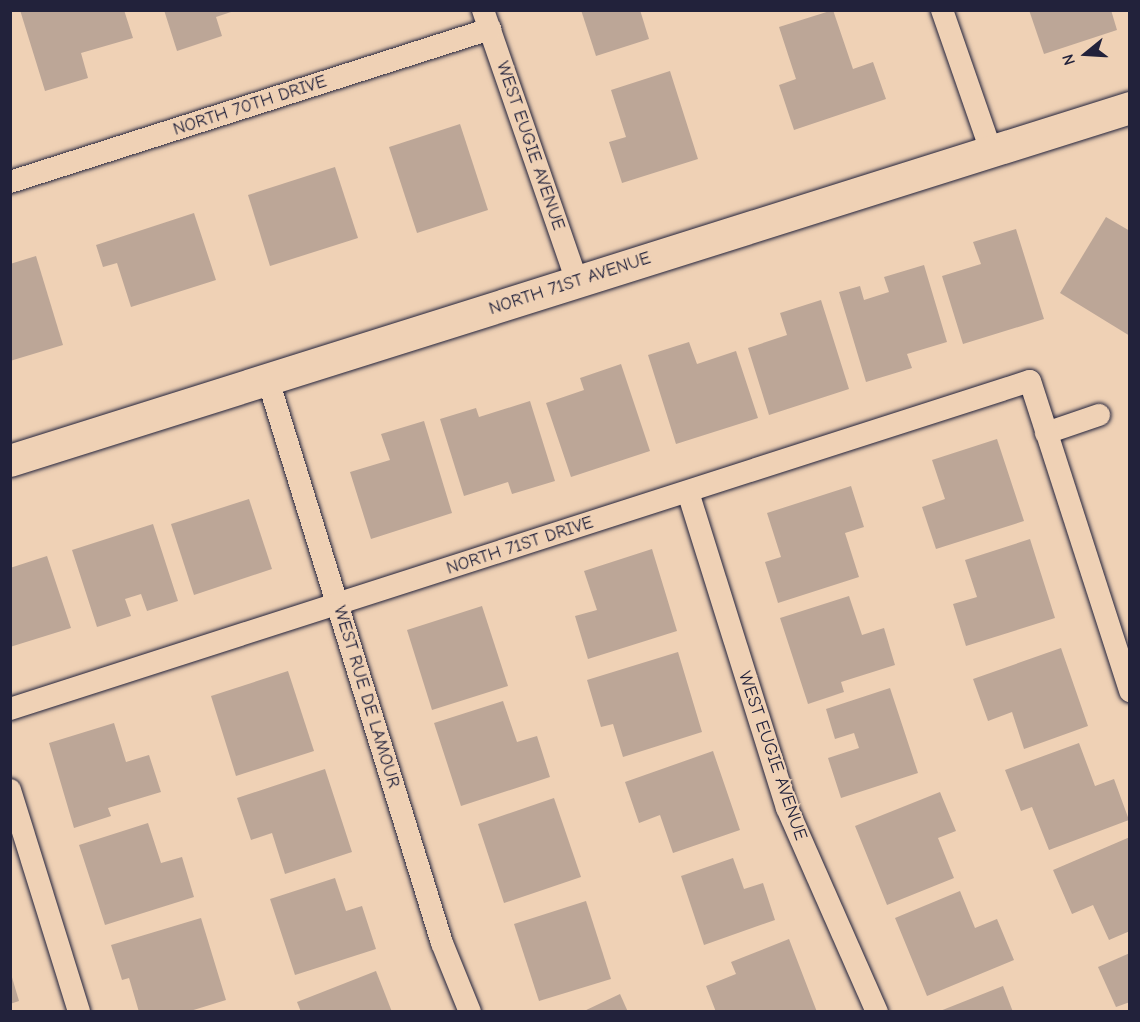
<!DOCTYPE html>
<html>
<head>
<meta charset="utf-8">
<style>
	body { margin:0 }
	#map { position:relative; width:1140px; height:1022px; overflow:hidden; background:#efd1b5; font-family:"Comic Neue",sans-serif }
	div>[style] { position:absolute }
	.building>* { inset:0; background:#bca697 }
	.roads { filter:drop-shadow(0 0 2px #22223b) drop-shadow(0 0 2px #22223b) }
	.street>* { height:22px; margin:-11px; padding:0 11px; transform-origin:11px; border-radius:11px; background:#efd1b5 }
	.secondary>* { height:32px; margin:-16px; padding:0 16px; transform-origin:16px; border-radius:16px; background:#efd1b5 }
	span { translate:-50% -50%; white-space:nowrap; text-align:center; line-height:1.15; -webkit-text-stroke:4.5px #efd1b5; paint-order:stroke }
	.street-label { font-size:18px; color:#22223b }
	.frame { position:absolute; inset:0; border:12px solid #22223b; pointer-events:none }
	.north { position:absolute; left:1056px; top:24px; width:60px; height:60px; -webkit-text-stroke:4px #efd1b5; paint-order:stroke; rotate:252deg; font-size:16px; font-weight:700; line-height:24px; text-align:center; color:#22223b }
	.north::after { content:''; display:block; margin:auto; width:21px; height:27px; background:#22223b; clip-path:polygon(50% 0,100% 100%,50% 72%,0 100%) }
</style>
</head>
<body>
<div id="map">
	<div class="building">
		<div style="clip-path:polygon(20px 10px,124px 10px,133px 38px,81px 53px,88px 78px,45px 91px)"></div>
		<div style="clip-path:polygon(164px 10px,234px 10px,234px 11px,216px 17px,222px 36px,177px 51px)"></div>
		<div style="clip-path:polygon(581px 10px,640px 10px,649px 39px,596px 56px)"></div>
		<div style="clip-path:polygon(833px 10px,853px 69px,873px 62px,886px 99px,794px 130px,779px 85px,796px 79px,779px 27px)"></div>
		<div style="clip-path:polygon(1029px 10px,1111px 10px,1117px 30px,1044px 54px)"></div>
		<div style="clip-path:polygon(670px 71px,698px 159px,622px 183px,609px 142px,626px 137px,611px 90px)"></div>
		<div style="clip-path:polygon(460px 124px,488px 210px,417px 233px,389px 147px)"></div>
		<div style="clip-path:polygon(335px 167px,358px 238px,270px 266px,248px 195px)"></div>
		<div style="clip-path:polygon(194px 213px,216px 280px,131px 307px,117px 263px,103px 267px,96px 245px)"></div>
		<div style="clip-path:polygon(1106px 217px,1130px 231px,1130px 336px,1060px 293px)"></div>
		<div style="clip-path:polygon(1016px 229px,1044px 319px,963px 344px,942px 276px,981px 264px,973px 242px)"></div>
		<div style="clip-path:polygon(36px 256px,63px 345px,10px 361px,10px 264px)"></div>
		<div style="clip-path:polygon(924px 265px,947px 342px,907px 354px,912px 368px,866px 382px,839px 292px,860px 286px,864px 300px,889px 292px,884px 277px)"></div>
		<div style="clip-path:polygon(821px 300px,849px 389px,769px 415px,748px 348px,787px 335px,780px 313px)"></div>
		<div style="clip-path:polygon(689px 342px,697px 364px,736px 351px,758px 418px,676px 444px,648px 355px)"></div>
		<div style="clip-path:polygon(621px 364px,650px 451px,571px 477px,546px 403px,584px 390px,580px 378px)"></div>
		<div style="clip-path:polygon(530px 401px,555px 481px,512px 494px,508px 482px,464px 496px,440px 419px,476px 408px,479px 417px)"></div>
		<div style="clip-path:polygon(424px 421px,452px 513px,371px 539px,350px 472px,390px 460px,381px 434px)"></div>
		<div style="clip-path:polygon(997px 439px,1024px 521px,936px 549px,922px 507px,945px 499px,932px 460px)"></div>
		<div style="clip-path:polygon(851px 486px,864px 527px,845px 533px,859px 577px,778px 603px,765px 562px,781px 557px,767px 513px)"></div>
		<div style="clip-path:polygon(249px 499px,272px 569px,194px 595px,171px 524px)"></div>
		<div style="clip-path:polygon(153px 524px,178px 601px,147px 611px,141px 594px,125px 599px,131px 616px,97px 627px,72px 550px)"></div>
		<div style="clip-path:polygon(1030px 539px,1055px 618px,966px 646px,953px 604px,977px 597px,965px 560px)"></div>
		<div style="clip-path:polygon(652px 549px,677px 631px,588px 659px,575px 616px,597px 610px,584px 571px)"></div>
		<div style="clip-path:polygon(47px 556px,71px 628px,10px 647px,10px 568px)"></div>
		<div style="clip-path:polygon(849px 596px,862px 635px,884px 628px,895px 665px,841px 682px,844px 692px,808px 704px,780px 618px)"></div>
		<div style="clip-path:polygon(482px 606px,508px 686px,432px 710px,407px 630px)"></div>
		<div style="clip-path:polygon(1061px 648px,1088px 726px,1024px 749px,1012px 712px,988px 721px,973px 679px)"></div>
		<div style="clip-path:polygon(678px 652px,702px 732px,623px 757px,613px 724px,601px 727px,587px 680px)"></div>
		<div style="clip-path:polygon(288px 671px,314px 751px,236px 776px,211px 696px)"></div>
		<div style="clip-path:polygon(890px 688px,918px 773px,841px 798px,828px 758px,859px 748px,854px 733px,835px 739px,826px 709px)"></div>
		<div style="clip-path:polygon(503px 701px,517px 742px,537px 736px,550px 777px,461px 806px,434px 723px)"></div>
		<div style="clip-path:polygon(114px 723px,126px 762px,149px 755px,161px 792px,108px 808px,111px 816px,74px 828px,49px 743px)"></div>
		<div style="clip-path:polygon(1079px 743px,1095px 786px,1114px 779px,1129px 820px,1049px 850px,1032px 807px,1021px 811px,1005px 770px)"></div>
		<div style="clip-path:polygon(713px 751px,740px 830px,673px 853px,660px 815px,639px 823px,625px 782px)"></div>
		<div style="clip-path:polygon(325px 769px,352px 852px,285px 874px,272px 833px,251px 840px,237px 798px)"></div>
		<div style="clip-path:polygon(940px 792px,956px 831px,938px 838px,954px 878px,887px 905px,855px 826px)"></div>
		<div style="clip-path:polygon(554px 798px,581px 877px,504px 903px,478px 824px)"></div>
		<div style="clip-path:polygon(148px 823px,161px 863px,182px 857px,194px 897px,105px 925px,79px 845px)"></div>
		<div style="clip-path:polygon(1130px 837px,1130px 931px,1109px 940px,1093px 905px,1072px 914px,1053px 870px)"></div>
		<div style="clip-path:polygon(733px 858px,744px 889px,763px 883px,775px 920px,704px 945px,681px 876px)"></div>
		<div style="clip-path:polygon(335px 878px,346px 911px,362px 906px,376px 949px,295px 975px,270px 899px)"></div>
		<div style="clip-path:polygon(960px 891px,975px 928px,997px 919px,1014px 960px,927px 996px,895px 918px)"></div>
		<div style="clip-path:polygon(586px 901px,611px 979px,539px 1001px,514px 924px)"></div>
		<div style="clip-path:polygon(201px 918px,226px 1000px,187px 1012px,139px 1012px,129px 978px,122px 980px,111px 945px)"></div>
		<div style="clip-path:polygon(789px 939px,817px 1012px,716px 1012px,706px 986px,736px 974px,731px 962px)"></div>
		<div style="clip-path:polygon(1130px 953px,1130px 1002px,1116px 1007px,1098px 967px)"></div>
		<div style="clip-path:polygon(376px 971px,392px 1012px,301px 1012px,297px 1002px)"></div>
		<div style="clip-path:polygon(11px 974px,19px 1001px,10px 1004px,10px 975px)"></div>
		<div style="clip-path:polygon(1003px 986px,1013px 1012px,940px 1012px,940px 1011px)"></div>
		<div style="clip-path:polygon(620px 994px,628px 1012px,582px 1012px)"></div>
	</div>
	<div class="roads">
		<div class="street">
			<div style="left:483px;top:10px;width:287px;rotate:70.9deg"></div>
			<div style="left:942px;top:10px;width:149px;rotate:70.8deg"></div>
			<div style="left:10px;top:182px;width:504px;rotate:-17.68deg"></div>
			<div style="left:268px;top:380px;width:589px;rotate:72.83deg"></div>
			<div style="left:442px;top:943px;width:74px;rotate:67.9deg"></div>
			<div style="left:1046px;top:433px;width:56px;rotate:-18.8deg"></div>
			<div style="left:688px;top:492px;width:331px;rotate:72.6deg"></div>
			<div style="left:787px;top:808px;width:223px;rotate:66.2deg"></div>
			<div style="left:10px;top:709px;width:1071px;rotate:-17.83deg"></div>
			<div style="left:1030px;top:381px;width:326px;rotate:72.1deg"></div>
			<div style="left:10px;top:790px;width:232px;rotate:72.7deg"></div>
		</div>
		<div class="secondary">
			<div style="left:10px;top:461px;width:1174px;rotate:-17.49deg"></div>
		</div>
	</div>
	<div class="street-label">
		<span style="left:250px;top:106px;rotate:-18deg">NORTH 70TH DRIVE</span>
		<span style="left:530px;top:146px;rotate:71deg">WEST EUGIE AVENUE</span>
		<span style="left:570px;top:284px;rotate:-18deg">NORTH 71ST AVENUE</span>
		<span style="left:520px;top:546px;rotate:-18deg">NORTH 71ST DRIVE</span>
		<span style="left:366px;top:697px;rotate:73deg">WEST RUE DE LAMOUR</span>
		<span style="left:772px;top:756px;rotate:71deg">WEST EUGIE AVENUE</span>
	</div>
	<div class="frame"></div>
	<div class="north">N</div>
</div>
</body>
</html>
